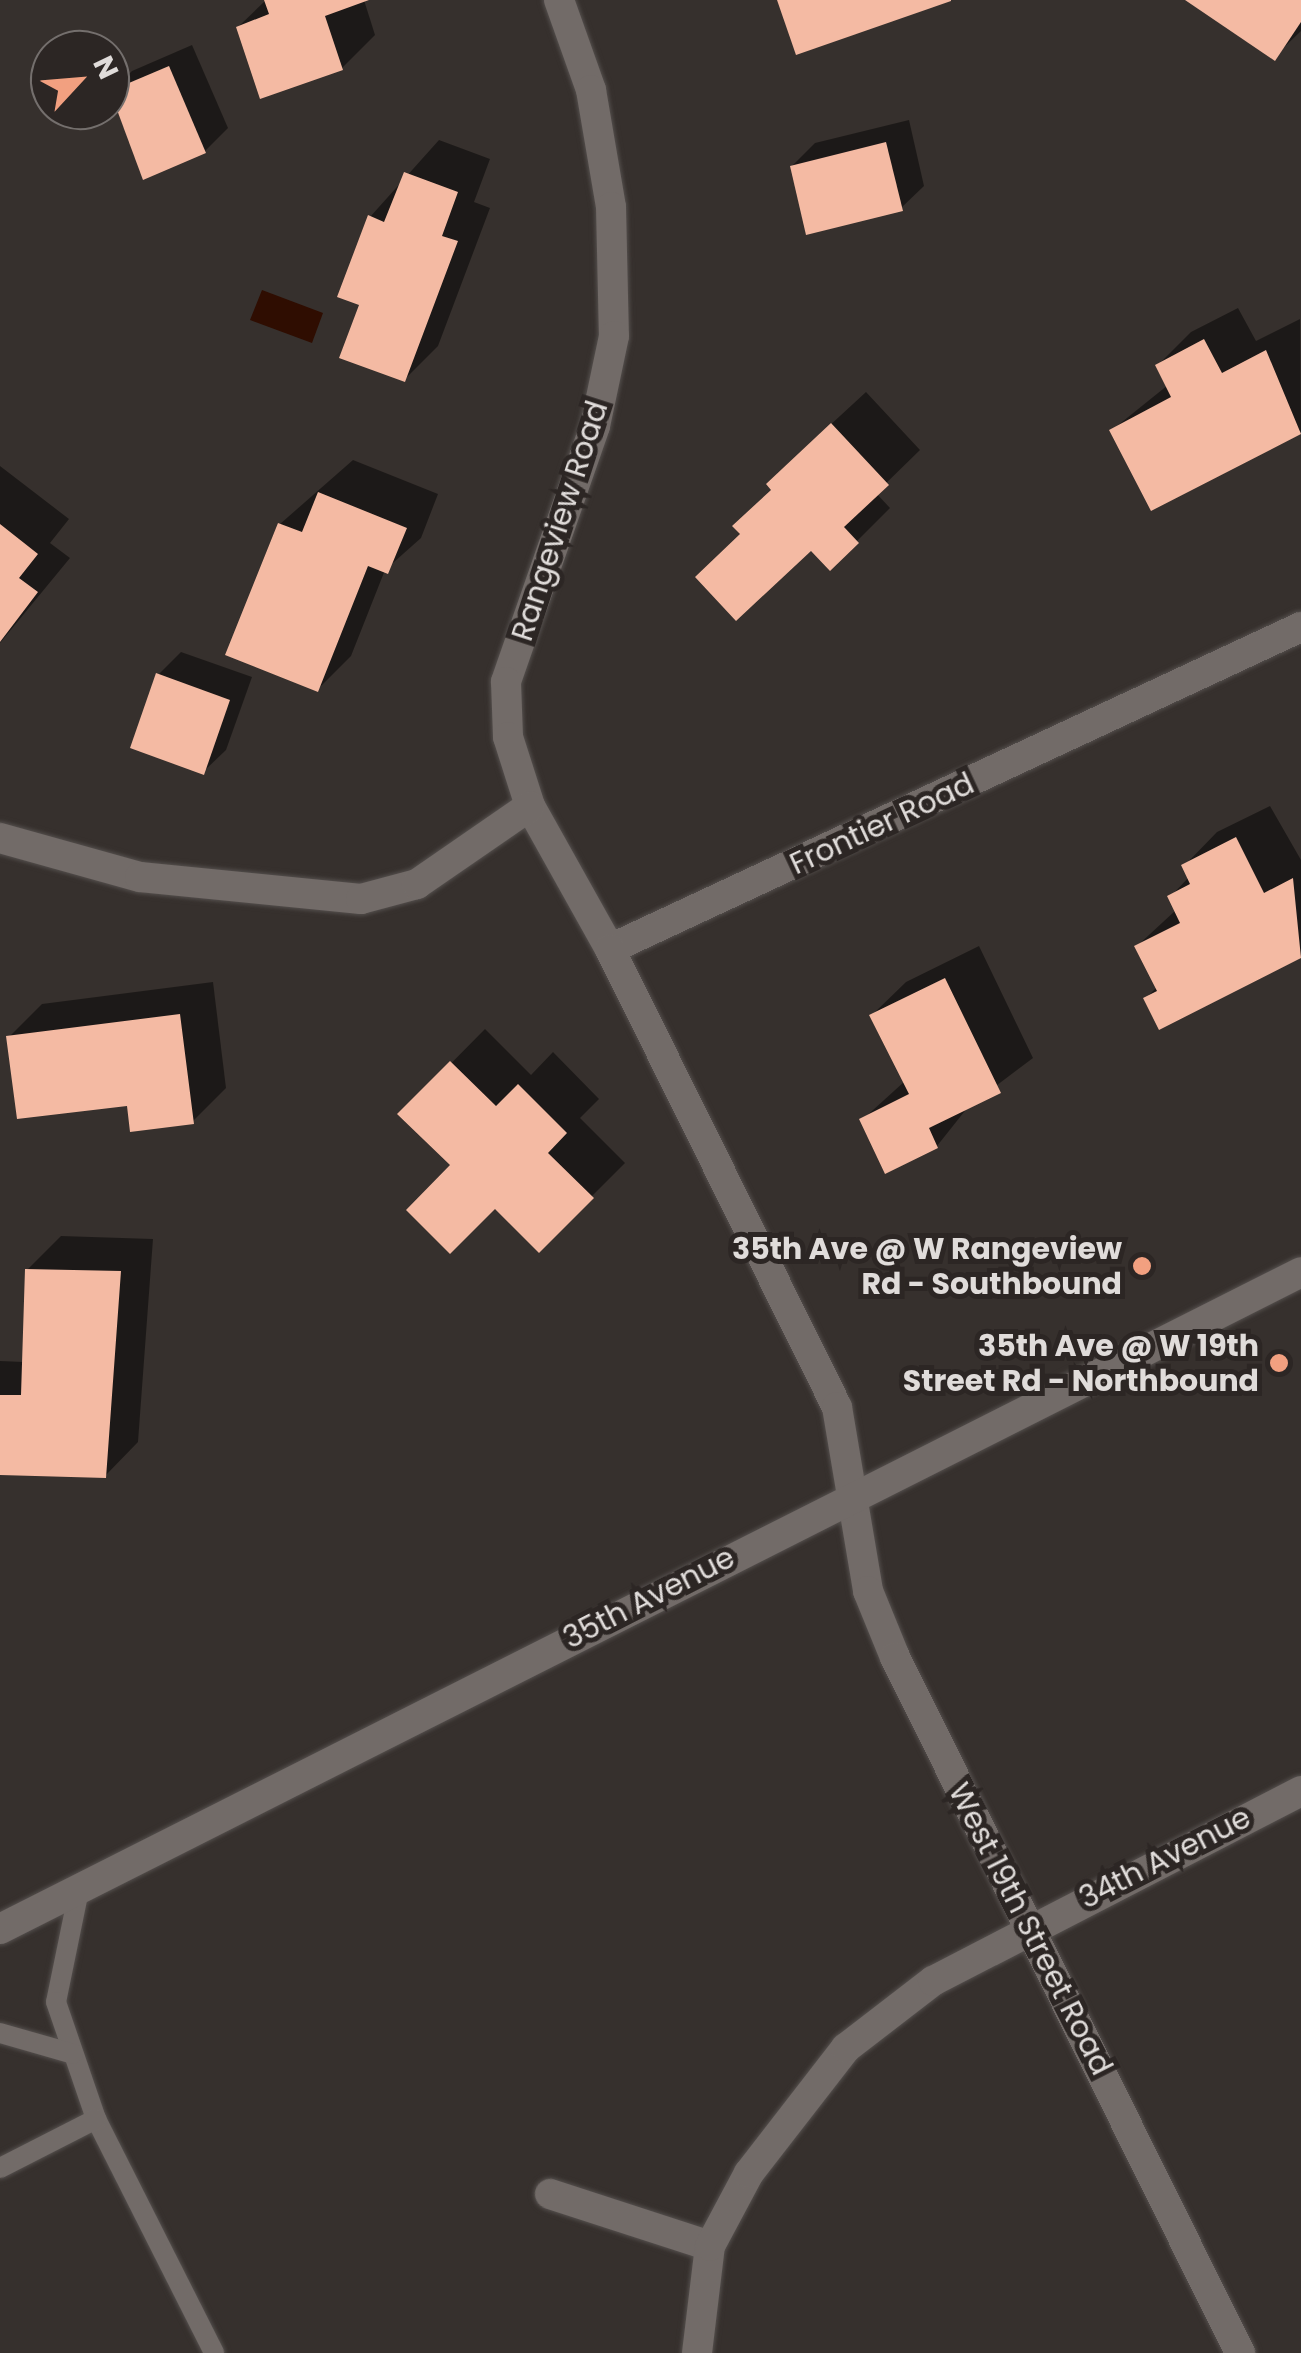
<!DOCTYPE html>
<html>
<head>
<meta charset="utf-8">
<style>
	body { margin:0 }
	#map { position:relative; width:1301px; height:2353px; overflow:hidden; background:#36302d; font-family:Poppins,sans-serif }
	div>[style] { position:absolute }
	.water>* { inset:0; background:#2f0d01 }
	.shadow>* { inset:0; background:#0007 }
	.building>* { inset:0; background:#f4baa3 }
	.roads { filter:drop-shadow(0 0 2px #544f4d) drop-shadow(0 0 2px #544f4d) }
	.lane>* { height:20px; margin:-10px; padding:0 10px; transform-origin:10px; border-radius:10px; background:#726b68 }
	.street>* { height:30px; margin:-15px; padding:0 15px; transform-origin:15px; border-radius:15px; background:#726b68 }
	.secondary>* { height:30px; margin:-15px; padding:0 15px; transform-origin:15px; border-radius:15px; background:#726b68 }
	.dots>* { width:28px; height:28px; translate:-50% -50%; box-sizing:border-box; border:5px solid #2c2624; border-radius:50% }
	span { translate:-50% -50%; white-space:nowrap; text-align:center; line-height:1.15; -webkit-text-stroke:10px #2c2624; paint-order:stroke }
	.street-label { font-size:30px; color:#e0dcda }
	.poi-label { font-size:30px; color:#e0dcda; font-weight:700 }
	.right { translate:-100% -50%; text-align:right }
	.north { position:absolute; left:30px; top:30px; width:100px; height:100px; box-sizing:border-box; background:#2c2624; border:2px solid #746f6d; border-radius:50%; rotate:64deg; font-size:28px; font-weight:700; line-height:40px; text-align:center; color:#e0dcda }
	.north::after { content:''; display:block; margin:auto; width:35px; height:45px; background:#f2a080; clip-path:polygon(50% 0,100% 100%,50% 72%,0 100%) }
</style>
</head>
<body>
<div id="map">
	<div class="water">
		<div style="clip-path:polygon(262px 290px,323px 313px,312px 343px,250px 320px)"></div>
	</div>
	<div class="shadow">
		<div style="clip-path:polygon(266px 0,364px 0,375px 35px,342px 68px,238px 27px)"></div>
		<div style="clip-path:polygon(1189px 0,1301px 0,1301px 31px,1274px 57px)"></div>
		<div style="clip-path:polygon(192px 45px,228px 128px,205px 151px,144px 177px,110px 93px,132px 71px)"></div>
		<div style="clip-path:polygon(909px 120px,924px 186px,901px 208px,792px 166px,815px 143px)"></div>
		<div style="clip-path:polygon(439px 140px,490px 159px,474px 202px,490px 208px,438px 346px,405px 379px,362px 304px,370px 217px)"></div>
		<div style="clip-path:polygon(1238px 308px,1256px 341px,1300px 319px,1301px 431px,1152px 508px,1112px 430px,1168px 385px,1158px 365px,1191px 332px)"></div>
		<div style="clip-path:polygon(866px 392px,920px 450px,876px 493px,890px 508px,830px 568px,811px 548px,743px 533px,802px 451px)"></div>
		<div style="clip-path:polygon(353px 460px,438px 494px,421px 538px,385px 570px,351px 656px,318px 689px,280px 524px)"></div>
		<div style="clip-path:polygon(0 466px,69px 519px,50px 543px,70px 558px,0 643px)"></div>
		<div style="clip-path:polygon(181px 652px,252px 677px,226px 750px,203px 772px,159px 674px)"></div>
		<div style="clip-path:polygon(1270px 806px,1301px 860px,1301px 955px,1160px 1027px,1146px 998px,1157px 987px,1137px 946px,1176px 910px,1170px 897px,1189px 877px,1184px 866px,1217px 832px)"></div>
		<div style="clip-path:polygon(979px 946px,1033px 1058px,968px 1107px,937px 1146px,886px 1170px,862px 1120px,905px 1081px,872px 1015px,906px 982px)"></div>
		<div style="clip-path:polygon(213px 982px,226px 1088px,193px 1121px,129px 1103px,9px 1037px,42px 1004px)"></div>
		<div style="clip-path:polygon(485px 1029px,531px 1075px,553px 1052px,599px 1099px,580px 1118px,625px 1163px,539px 1249px,401px 1114px)"></div>
		<div style="clip-path:polygon(61px 1236px,153px 1239px,138px 1442px,105px 1476px,0 1472px,0 1361px,24px 1362px,27px 1270px)"></div>
	</div>
	<div class="building">
		<div style="clip-path:polygon(264px 0,369px 0,325px 16px,343px 70px,260px 99px,236px 27px,269px 14px)"></div>
		<div style="clip-path:polygon(777px 0,951px 0,951px 1px,796px 55px)"></div>
		<div style="clip-path:polygon(1185px 0,1301px 0,1301px 22px,1275px 61px)"></div>
		<div style="clip-path:polygon(169px 66px,206px 153px,143px 180px,110px 91px)"></div>
		<div style="clip-path:polygon(886px 142px,903px 211px,806px 235px,790px 166px)"></div>
		<div style="clip-path:polygon(404px 172px,458px 192px,442px 236px,458px 241px,405px 382px,339px 358px,359px 305px,337px 297px,368px 215px,384px 222px)"></div>
		<div style="clip-path:polygon(1204px 339px,1222px 373px,1266px 350px,1301px 434px,1151px 511px,1109px 430px,1171px 397px,1155px 365px)"></div>
		<div style="clip-path:polygon(831px 423px,889px 485px,844px 527px,859px 543px,830px 571px,811px 551px,736px 621px,695px 577px,740px 534px,732px 526px,771px 490px,766px 484px)"></div>
		<div style="clip-path:polygon(318px 492px,407px 528px,388px 574px,368px 566px,318px 692px,225px 655px,278px 523px,302px 532px)"></div>
		<div style="clip-path:polygon(0 524px,38px 554px,19px 578px,38px 592px,0 642px)"></div>
		<div style="clip-path:polygon(156px 673px,230px 700px,204px 775px,130px 748px)"></div>
		<div style="clip-path:polygon(1236px 837px,1264px 893px,1293px 878px,1301px 958px,1159px 1030px,1143px 998px,1157px 991px,1134px 946px,1180px 923px,1167px 896px,1190px 884px,1181px 865px)"></div>
		<div style="clip-path:polygon(945px 978px,1001px 1093px,929px 1128px,938px 1148px,885px 1174px,859px 1119px,909px 1094px,869px 1015px)"></div>
		<div style="clip-path:polygon(180px 1014px,194px 1124px,130px 1132px,127px 1106px,17px 1119px,6px 1036px)"></div>
		<div style="clip-path:polygon(450px 1061px,496px 1106px,518px 1084px,567px 1133px,548px 1153px,594px 1198px,539px 1253px,495px 1209px,450px 1254px,406px 1210px,450px 1165px,397px 1114px)"></div>
		<div style="clip-path:polygon(25px 1269px,121px 1271px,106px 1478px,0 1475px,0 1395px,21px 1395px)"></div>
	</div>
	<div class="roads">
		<div class="lane">
			<div style="left:79px;top:1890px;width:114px;rotate:101.6deg"></div>
			<div style="left:56px;top:2002px;width:124px;rotate:71.1deg"></div>
			<div style="left:96px;top:2119px;width:262px;rotate:63.2deg"></div>
			<div style="left:0;top:2033px;width:76px;rotate:16deg"></div>
			<div style="left:0;top:2168px;width:108px;rotate:-27deg"></div>
		</div>
		<div class="street">
			<div style="left:559px;top:0;width:96px;rotate:70.4deg"></div>
			<div style="left:591px;top:90px;width:119px;rotate:80.3deg"></div>
			<div style="left:611px;top:207px;width:129px;rotate:88.7deg"></div>
			<div style="left:614px;top:336px;width:92px;rotate:101.9deg"></div>
			<div style="left:595px;top:426px;width:271px;rotate:109.2deg"></div>
			<div style="left:506px;top:682px;width:55px;rotate:87.9deg"></div>
			<div style="left:508px;top:737px;width:72px;rotate:72.3deg"></div>
			<div style="left:530px;top:806px;width:164px;rotate:60.8deg"></div>
			<div style="left:610px;top:949px;width:762px;rotate:-24.99deg"></div>
			<div style="left:0;top:838px;width:145px;rotate:15.6deg"></div>
			<div style="left:140px;top:877px;width:222px;rotate:5.7deg"></div>
			<div style="left:361px;top:899px;width:58px;rotate:-15deg"></div>
			<div style="left:417px;top:884px;width:137px;rotate:-34.6deg"></div>
			<div style="left:610px;top:949px;width:511px;rotate:63.64deg"></div>
			<div style="left:837px;top:1407px;width:187px;rotate:80.4deg"></div>
			<div style="left:868px;top:1591px;width:71px;rotate:67.8deg"></div>
			<div style="left:895px;top:1657px;width:777px;rotate:63.63deg"></div>
			<div style="left:550px;top:2194px;width:168px;rotate:18deg"></div>
			<div style="left:697px;top:2353px;width:108px;rotate:-83.1deg"></div>
			<div style="left:710px;top:2246px;width:83px;rotate:-61.9deg"></div>
			<div style="left:749px;top:2173px;width:158px;rotate:-52.2deg"></div>
			<div style="left:846px;top:2048px;width:110px;rotate:-37.6deg"></div>
			<div style="left:933px;top:1981px;width:414px;rotate:-27.3deg"></div>
		</div>
		<div class="secondary">
			<div style="left:0;top:1929px;width:1457px;rotate:-26.79deg"></div>
		</div>
	</div>
	<div class="dots">
		<div style="left:1142px;top:1266px;background:#f2a080"></div>
		<div style="left:1279px;top:1363px;background:#f2a080"></div>
	</div>
	<div class="street-label">
		<span style="left:560px;top:521px;rotate:-72deg">Rangeview Road</span>
		<span style="left:882px;top:824px;rotate:-25deg">Frontier Road</span>
		<span style="left:649px;top:1598px;rotate:-27deg">35th Avenue</span>
		<span style="left:1165px;top:1858px;rotate:-27deg">34th Avenue</span>
		<span style="left:1030px;top:1929px;rotate:63deg">West 19th Street Road</span>
	</div>
	<div class="poi-label">
		<span class="right" style="left:1122px;top:1266px">35th Ave @ W Rangeview<br>Rd - Southbound</span>
		<span class="right" style="left:1259px;top:1363px">35th Ave @ W 19th<br>Street Rd - Northbound</span>
	</div>
	<div class="north">N</div>
</div>
</body>
</html>
